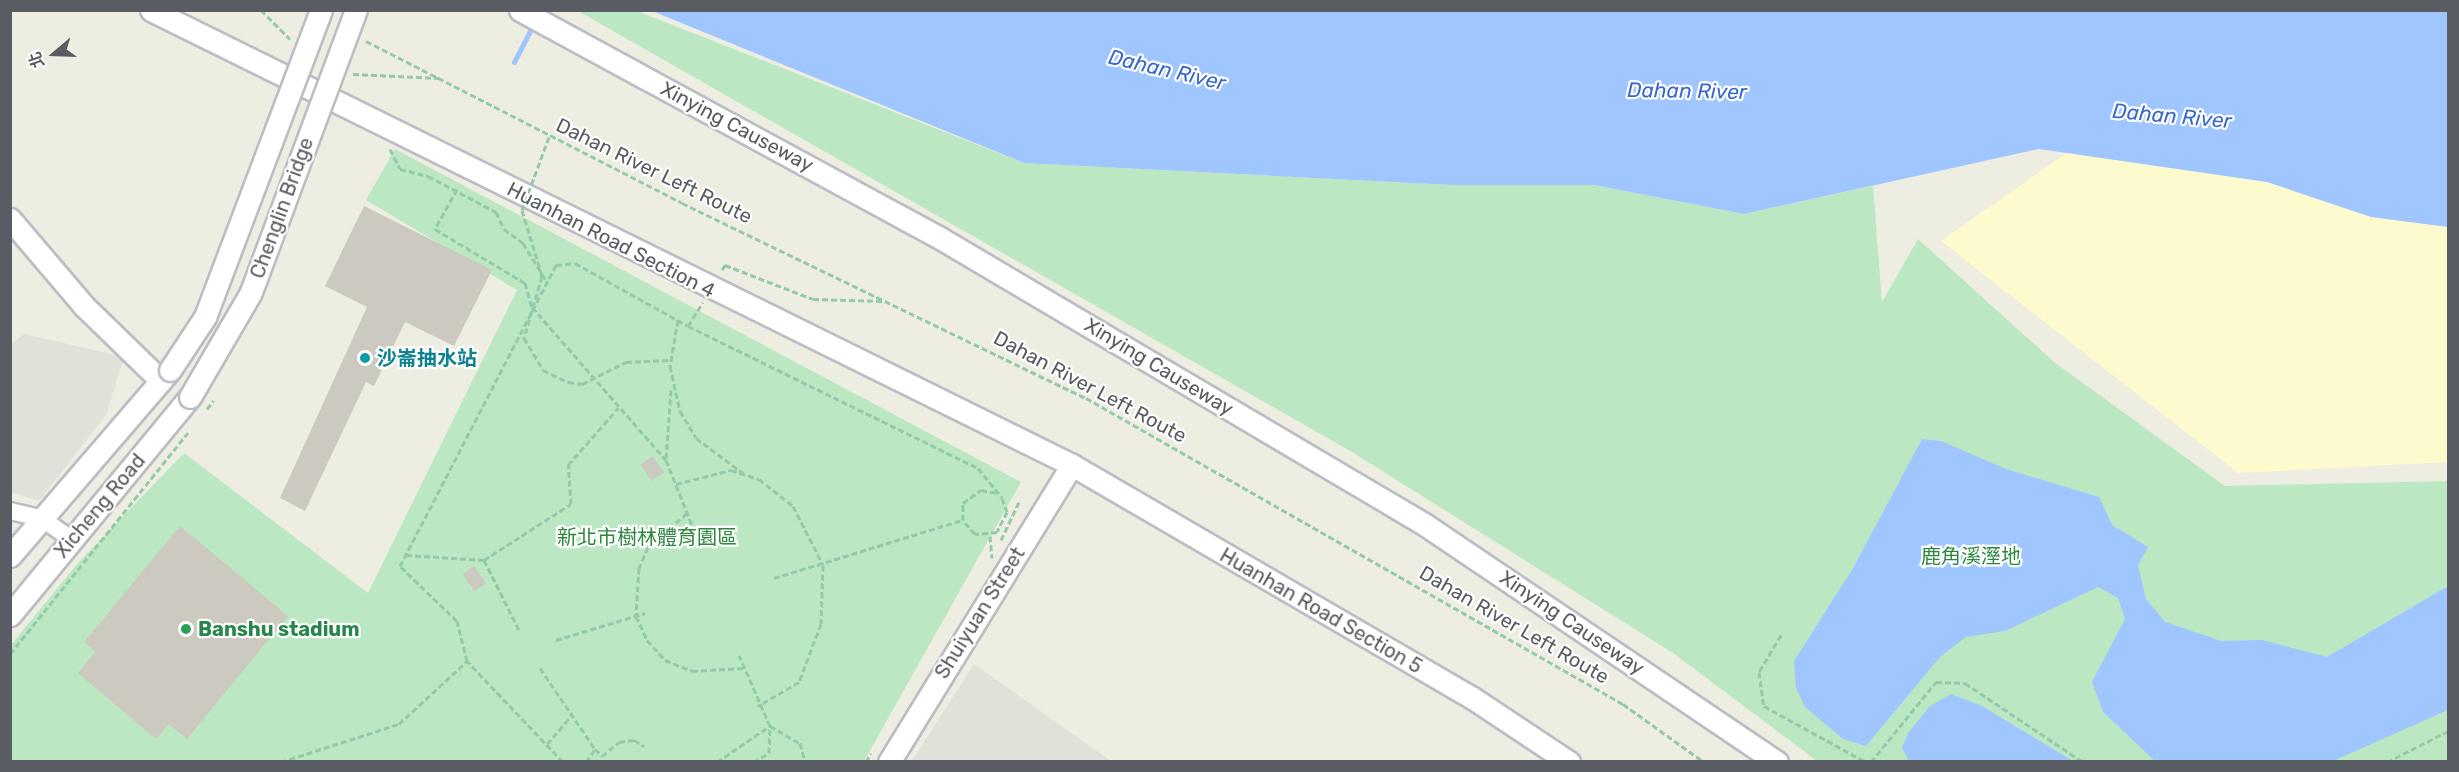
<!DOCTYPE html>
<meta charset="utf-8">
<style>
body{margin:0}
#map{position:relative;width:2459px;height:772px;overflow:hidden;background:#eeede1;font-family:Rubik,"Noto Sans TC",sans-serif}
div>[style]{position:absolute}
.industrial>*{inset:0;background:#e1e0d9}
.green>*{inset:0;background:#bbe8c2}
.sand>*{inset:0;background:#fdfacd}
.water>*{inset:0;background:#a0c6ff}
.stream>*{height:5px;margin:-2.5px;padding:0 2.5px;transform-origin:2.5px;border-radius:2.5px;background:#a0c6ff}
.building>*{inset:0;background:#cbc9c0;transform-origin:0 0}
.path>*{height:3px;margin-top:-1.5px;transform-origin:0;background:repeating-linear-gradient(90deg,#94c9ab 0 6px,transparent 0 9px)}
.roads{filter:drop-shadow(2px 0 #bcbdc4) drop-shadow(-2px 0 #bcbdc4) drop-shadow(0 2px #bcbdc4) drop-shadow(0 -2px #bcbdc4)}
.minor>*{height:16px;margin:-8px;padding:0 8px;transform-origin:8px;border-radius:8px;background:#fff}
.tertiary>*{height:21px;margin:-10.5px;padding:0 10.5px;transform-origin:10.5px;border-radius:10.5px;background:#fff}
.path-bridge>*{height:3px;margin-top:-1.5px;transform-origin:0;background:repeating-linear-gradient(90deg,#94c9ab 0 6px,transparent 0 9px)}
.bridges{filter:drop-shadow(2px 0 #bcbdc4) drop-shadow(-2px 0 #bcbdc4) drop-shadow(0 2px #bcbdc4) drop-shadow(0 -2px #bcbdc4)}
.tertiary-bridge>*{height:21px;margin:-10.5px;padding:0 10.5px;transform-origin:10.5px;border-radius:10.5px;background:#fff}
.dots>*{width:16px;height:16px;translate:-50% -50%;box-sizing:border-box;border:3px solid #fff;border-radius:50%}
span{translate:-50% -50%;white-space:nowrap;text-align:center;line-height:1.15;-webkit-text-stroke:4.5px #fff;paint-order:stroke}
.street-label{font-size:20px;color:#5a5c63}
.culture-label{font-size:20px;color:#0d838f;font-weight:700}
.left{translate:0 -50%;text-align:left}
.park-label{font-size:20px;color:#2e8740}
.leisure-label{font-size:20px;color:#27864d;font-weight:700}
.water-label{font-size:21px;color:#3969cc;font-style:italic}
.frame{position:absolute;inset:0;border:12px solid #5a5c63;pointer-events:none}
.north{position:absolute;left:24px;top:24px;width:60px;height:60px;-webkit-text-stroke:4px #fff;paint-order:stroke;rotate:251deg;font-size:16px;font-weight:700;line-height:24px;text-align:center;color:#5a5c63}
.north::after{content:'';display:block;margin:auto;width:21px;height:27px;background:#5a5c63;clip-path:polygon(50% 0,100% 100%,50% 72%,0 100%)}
</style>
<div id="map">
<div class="industrial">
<i style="clip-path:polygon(24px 334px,124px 357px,106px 415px,39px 501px,11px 492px,11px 344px)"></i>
<i style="clip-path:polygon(974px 664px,1111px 761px,912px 761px)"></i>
</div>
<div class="green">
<i style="clip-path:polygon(578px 11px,637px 11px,1024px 163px,1452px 185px,1594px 185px,1744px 214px,1873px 186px,1882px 302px,1918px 239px,2054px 362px,2225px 486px,2448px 481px,2448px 761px,1817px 761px,1673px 653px,1352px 452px)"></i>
<i style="clip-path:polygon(395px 149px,1021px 482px,864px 761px,11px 762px,11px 645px,78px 563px,184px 453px,368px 593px,517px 290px,366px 200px)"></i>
</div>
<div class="sand">
<i style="clip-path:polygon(2269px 11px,2448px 11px,2448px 462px,2238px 473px,1941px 241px)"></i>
</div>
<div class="water">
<i style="clip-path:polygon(652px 11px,2448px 11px,2448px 227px,2371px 217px,2267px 182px,2039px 149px,1744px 214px,1594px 185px,1452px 185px,1024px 163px)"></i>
<i style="clip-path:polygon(1922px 439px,1941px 441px,2006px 469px,2099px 497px,2112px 525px,2148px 547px,2138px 565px,2146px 599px,2165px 622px,2221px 641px,2262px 640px,2327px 657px,2448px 586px,2448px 710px,2333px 761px,2155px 761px,2103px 712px,2092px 682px,2125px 619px,2118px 598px,2098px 587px,2005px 631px,1966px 637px,1940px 657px,1866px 746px,1843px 739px,1805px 707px,1796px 688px,1794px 661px,1852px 570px)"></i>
<i style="clip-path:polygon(1951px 694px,1982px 706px,2073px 761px,1909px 761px,1902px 748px,1908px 733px,1929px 707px)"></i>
</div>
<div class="stream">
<i style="left:514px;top:62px;width:44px;rotate:-62.9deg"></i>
</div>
<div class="building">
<i style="clip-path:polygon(364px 206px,492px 270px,454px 346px,405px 322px,374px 386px,366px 382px,305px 511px,280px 498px,367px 307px,325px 286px)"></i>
<i style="left:653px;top:456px;width:20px;height:15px;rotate:57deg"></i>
<i style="clip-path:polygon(180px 526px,288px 616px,187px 739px,169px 724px,156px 739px,78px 673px,95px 652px,84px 642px)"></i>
<i style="left:474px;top:566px;width:21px;height:14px;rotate:55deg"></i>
</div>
<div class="path">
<i style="left:261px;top:10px;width:41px;rotate:45deg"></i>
<i style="left:366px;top:41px;width:355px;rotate:27.1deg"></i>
<i style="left:682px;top:203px;width:449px;rotate:25.8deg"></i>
<i style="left:1086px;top:398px;width:618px;rotate:29.68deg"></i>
<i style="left:1623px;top:704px;width:100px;rotate:35.6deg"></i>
<i style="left:353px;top:74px;width:86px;rotate:2.7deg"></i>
<i style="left:390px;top:149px;width:22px;rotate:63deg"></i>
<i style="left:400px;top:169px;width:29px;rotate:14deg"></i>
<i style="left:428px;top:176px;width:77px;rotate:27.9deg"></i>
<i style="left:496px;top:212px;width:19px;rotate:65deg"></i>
<i style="left:504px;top:229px;width:24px;rotate:36deg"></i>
<i style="left:523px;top:243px;width:46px;rotate:58.4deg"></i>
<i style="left:457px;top:189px;width:46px;rotate:118.8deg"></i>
<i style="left:435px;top:229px;width:105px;rotate:31deg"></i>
<i style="left:525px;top:283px;width:25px;rotate:74deg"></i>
<i style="left:532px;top:307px;width:203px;rotate:48.8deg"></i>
<i style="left:722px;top:270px;width:6px;rotate:-59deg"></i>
<i style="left:725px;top:265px;width:94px;rotate:21.1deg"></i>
<i style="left:813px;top:299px;width:70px;rotate:1.6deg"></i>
<i style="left:678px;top:320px;width:47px;rotate:99.9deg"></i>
<i style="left:670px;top:366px;width:46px;rotate:77.5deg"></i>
<i style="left:680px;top:411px;width:31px;rotate:59deg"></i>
<i style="left:696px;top:438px;width:59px;rotate:36.7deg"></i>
<i style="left:688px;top:326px;width:28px;rotate:-58deg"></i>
<i style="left:626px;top:362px;width:44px;rotate:-2.6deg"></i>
<i style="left:671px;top:390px;width:70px;rotate:94.1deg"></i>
<i style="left:666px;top:460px;width:75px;rotate:68.2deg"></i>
<i style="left:207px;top:409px;width:11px;rotate:-52deg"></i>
<i style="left:676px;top:484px;width:57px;rotate:-14.3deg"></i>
<i style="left:731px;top:470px;width:29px;rotate:18deg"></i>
<i style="left:759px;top:479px;width:43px;rotate:38.5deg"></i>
<i style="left:793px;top:506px;width:66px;rotate:63deg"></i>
<i style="left:823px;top:565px;width:59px;rotate:91.9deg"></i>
<i style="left:821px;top:624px;width:62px;rotate:110.8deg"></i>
<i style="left:799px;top:682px;width:48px;rotate:149.7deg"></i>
<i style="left:687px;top:513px;width:52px;rotate:138.9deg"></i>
<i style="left:648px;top:547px;width:23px;rotate:113deg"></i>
<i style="left:639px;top:568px;width:48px;rotate:93.6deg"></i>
<i style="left:636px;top:616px;width:26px;rotate:65deg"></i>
<i style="left:647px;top:640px;width:27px;rotate:48deg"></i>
<i style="left:665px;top:660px;width:29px;rotate:22deg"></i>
<i style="left:692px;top:671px;width:52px;rotate:-3.3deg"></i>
<i style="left:990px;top:536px;width:22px;rotate:85deg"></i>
<i style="left:1001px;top:540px;width:42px;rotate:-64.7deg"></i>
<i style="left:406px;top:555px;width:78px;rotate:3.7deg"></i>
<i style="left:484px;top:560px;width:103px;rotate:-32.8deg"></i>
<i style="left:571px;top:504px;width:39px;rotate:-94deg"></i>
<i style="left:568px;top:465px;width:76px;rotate:-48.7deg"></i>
<i style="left:484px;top:560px;width:78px;rotate:63.4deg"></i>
<i style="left:774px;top:578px;width:198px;rotate:-17.1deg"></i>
<i style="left:1781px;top:635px;width:43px;rotate:120.7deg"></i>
<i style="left:1759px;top:672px;width:34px;rotate:82deg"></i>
<i style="left:1764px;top:706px;width:116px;rotate:28.8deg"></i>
<i style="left:556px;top:640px;width:93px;rotate:-16.9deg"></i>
<i style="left:10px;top:654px;width:284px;rotate:-51.2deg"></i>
<i style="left:540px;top:668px;width:98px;rotate:55.8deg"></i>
<i style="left:547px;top:744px;width:37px;rotate:-49deg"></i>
<i style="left:281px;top:762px;width:124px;rotate:-17.9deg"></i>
<i style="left:399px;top:724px;width:93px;rotate:-42.8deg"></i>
<i style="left:563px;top:762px;width:139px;rotate:-133.5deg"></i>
<i style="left:467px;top:661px;width:41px;rotate:-104deg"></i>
<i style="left:457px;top:621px;width:79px;rotate:-136deg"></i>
<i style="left:400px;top:566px;width:339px;rotate:-62.6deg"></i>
<i style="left:556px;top:265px;width:19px;rotate:-6deg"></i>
<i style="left:575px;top:263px;width:129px;rotate:29.1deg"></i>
<i style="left:688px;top:326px;width:323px;rotate:26.1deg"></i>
<i style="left:978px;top:468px;width:38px;rotate:51deg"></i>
<i style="left:1002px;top:498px;width:15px;rotate:70deg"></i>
<i style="left:1007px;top:512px;width:22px;rotate:117deg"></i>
<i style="left:997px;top:532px;width:22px;rotate:175deg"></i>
<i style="left:975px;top:534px;width:18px;rotate:-131deg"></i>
<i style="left:963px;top:520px;width:17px;rotate:-90deg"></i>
<i style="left:963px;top:503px;width:22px;rotate:-36deg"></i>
<i style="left:981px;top:490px;width:15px;rotate:11deg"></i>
<i style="left:586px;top:762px;width:16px;rotate:-55deg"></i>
<i style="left:595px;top:749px;width:10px;rotate:45deg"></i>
<i style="left:602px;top:756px;width:22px;rotate:-39deg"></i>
<i style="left:619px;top:742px;width:15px;rotate:-8deg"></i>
<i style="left:634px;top:740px;width:12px;rotate:31deg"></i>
<i style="left:717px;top:762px;width:64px;rotate:-34.2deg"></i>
<i style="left:770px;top:726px;width:77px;rotate:-113.6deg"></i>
<i style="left:753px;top:762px;width:18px;rotate:-29deg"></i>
<i style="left:769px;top:753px;width:27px;rotate:-88deg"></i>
<i style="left:770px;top:726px;width:34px;rotate:30deg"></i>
<i style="left:800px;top:743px;width:20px;rotate:75deg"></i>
<i style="left:866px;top:762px;width:10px;rotate:-61deg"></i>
<i style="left:1871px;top:762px;width:103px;rotate:-50.9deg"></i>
<i style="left:1936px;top:682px;width:29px;rotate:2deg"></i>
<i style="left:1965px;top:683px;width:142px;rotate:33.8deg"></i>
<i style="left:2387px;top:762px;width:68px;rotate:-26.9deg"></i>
</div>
<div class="roads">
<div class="minor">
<i style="left:10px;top:511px;width:32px;rotate:13deg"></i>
<i style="left:41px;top:518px;width:38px;rotate:35deg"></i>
</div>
<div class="tertiary">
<i style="left:151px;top:10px;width:1027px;rotate:26.29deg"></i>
<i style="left:1072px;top:465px;width:462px;rotate:30.2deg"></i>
<i style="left:1471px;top:697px;width:118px;rotate:33.6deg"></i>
<i style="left:520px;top:10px;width:478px;rotate:28.5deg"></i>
<i style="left:940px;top:238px;width:562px;rotate:30.58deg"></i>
<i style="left:1424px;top:524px;width:426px;rotate:34deg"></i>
<i style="left:10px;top:219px;width:114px;rotate:49.6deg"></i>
<i style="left:84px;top:306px;width:107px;rotate:44.2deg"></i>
<i style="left:10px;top:556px;width:245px;rotate:-49.3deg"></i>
<i style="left:10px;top:615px;width:283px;rotate:-50.5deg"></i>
<i style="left:889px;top:762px;width:349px;rotate:-58.4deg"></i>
</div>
</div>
<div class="path-bridge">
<i style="left:549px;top:137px;width:78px;rotate:110.3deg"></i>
<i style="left:522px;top:210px;width:69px;rotate:73.1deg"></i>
<i style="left:542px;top:276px;width:65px;rotate:106.2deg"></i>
<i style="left:524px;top:338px;width:37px;rotate:59deg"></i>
<i style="left:543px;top:370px;width:28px;rotate:26deg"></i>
<i style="left:568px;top:382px;width:14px;rotate:8deg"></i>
<i style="left:582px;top:384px;width:49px;rotate:-26.6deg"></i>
</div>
<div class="bridges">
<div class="tertiary-bridge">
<i style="left:170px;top:370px;width:64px;rotate:-56.6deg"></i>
<i style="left:205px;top:317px;width:328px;rotate:-69.3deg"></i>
<i style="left:190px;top:397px;width:121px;rotate:-59.8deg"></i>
<i style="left:251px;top:292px;width:301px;rotate:-69.6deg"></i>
</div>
</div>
<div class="dots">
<i style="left:365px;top:358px;background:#0f9aa8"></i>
<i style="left:186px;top:629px;background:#2e9e5b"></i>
</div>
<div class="street-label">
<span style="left:737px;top:127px;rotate:28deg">Xinying Causeway</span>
<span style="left:654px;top:171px;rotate:26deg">Dahan River Left Route</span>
<span style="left:282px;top:208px;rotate:-70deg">Chenglin Bridge</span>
<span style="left:611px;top:240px;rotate:27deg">Huanhan Road Section 4</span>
<span style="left:1159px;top:367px;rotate:31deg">Xinying Causeway</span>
<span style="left:1090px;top:387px;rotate:28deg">Dahan River Left Route</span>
<span style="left:100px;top:506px;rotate:-50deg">Xicheng Road</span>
<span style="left:1321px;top:611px;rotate:30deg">Huanhan Road Section 5</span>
<span style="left:980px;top:613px;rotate:-58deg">Shuiyuan Street</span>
<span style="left:1572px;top:623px;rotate:34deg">Xinying Causeway</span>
<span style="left:1514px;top:625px;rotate:30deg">Dahan River Left Route</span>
</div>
<div class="culture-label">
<span class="left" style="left:377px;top:358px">沙崙抽水站</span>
</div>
<div class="park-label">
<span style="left:647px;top:537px">新北市樹林體育園區</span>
<span style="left:1971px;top:556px">鹿角溪溼地</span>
</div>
<div class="leisure-label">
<span class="left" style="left:198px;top:629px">Banshu stadium</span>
</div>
<div class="water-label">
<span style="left:1167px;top:70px;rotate:13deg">Dahan River</span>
<span style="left:1687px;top:91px;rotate:1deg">Dahan River</span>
<span style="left:2172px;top:116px;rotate:5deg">Dahan River</span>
</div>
<div class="frame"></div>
<div class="north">北</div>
</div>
